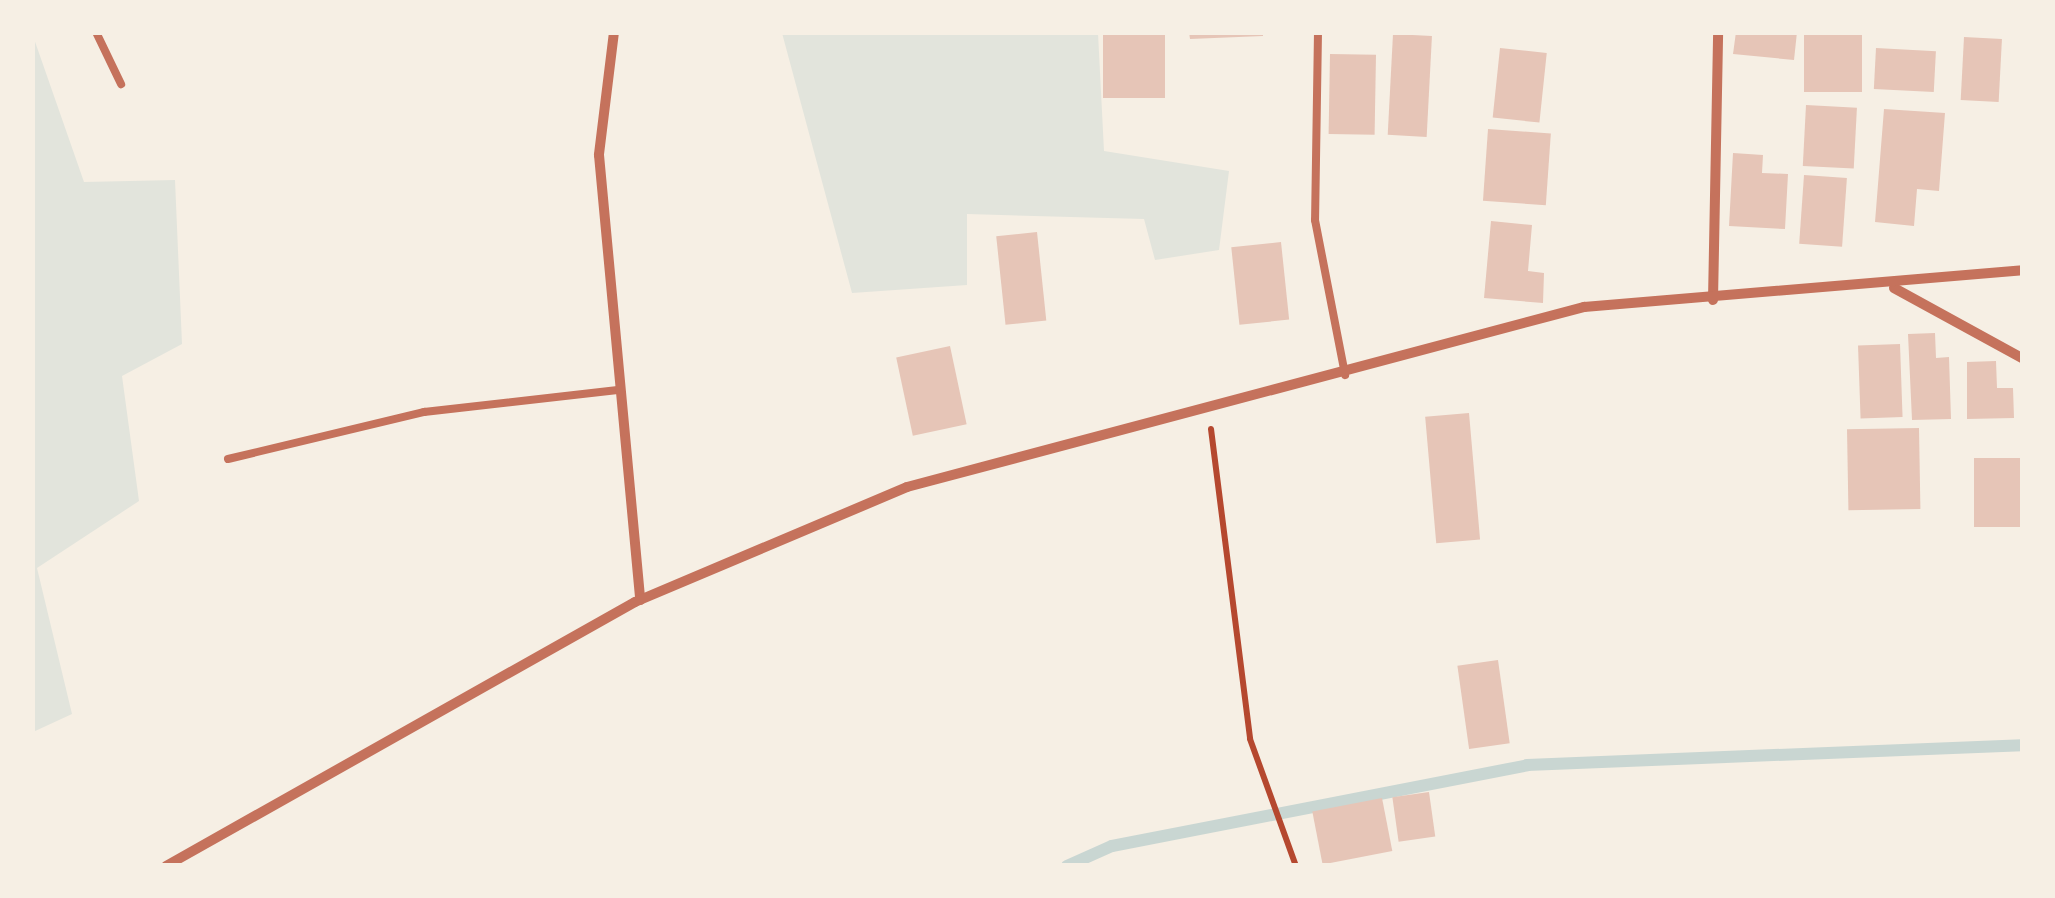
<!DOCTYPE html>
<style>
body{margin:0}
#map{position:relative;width:2055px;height:898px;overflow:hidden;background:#f6efe4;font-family:Lato,sans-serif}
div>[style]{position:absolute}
.green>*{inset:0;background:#e2e4dc}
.stream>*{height:12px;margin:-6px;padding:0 6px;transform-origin:6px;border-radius:6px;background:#c9d6d2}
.building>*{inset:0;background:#e6c5b7;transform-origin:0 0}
.path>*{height:6px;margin:-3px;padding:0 3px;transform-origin:3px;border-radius:3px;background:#b5482f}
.service>*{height:8px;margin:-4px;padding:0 4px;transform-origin:4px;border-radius:4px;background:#c5725c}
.minor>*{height:10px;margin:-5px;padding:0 5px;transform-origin:5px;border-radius:5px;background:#c5725c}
span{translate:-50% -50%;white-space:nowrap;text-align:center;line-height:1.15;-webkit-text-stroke:10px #f6efe4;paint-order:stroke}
.frame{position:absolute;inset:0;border:35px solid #f6efe4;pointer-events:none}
</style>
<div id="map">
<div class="green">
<i style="clip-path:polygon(32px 33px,84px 182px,175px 180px,182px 344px,122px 376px,139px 501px,37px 568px,72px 714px,33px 732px)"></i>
<i style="clip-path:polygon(782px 33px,1098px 33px,1104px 151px,1229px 171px,1219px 250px,1155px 260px,1144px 219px,967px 214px,967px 285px,852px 293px)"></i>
</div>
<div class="stream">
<i style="left:1067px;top:866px;width:49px;rotate:-24deg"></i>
<i style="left:1112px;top:846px;width:423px;rotate:-11deg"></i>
<i style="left:1527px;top:765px;width:495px;rotate:-2.3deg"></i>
</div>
<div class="building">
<i style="left:1103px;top:32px;width:62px;height:66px"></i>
<i style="clip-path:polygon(1189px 32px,1263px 32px,1263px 36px,1190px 39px)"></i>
<i style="clip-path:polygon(1736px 32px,1797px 32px,1794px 60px,1733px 54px)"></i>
<i style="left:1804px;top:32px;width:58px;height:60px"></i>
<i style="left:1393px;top:34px;width:39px;height:101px;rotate:3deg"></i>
<i style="left:1964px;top:37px;width:38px;height:63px;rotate:3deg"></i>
<i style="left:1500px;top:48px;width:47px;height:70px;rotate:6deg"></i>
<i style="left:1876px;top:48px;width:60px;height:41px;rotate:3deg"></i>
<i style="left:1330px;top:54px;width:46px;height:80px;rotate:1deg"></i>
<i style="left:1806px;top:105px;width:51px;height:61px;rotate:3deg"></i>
<i style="clip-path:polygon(1884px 109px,1945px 113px,1939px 191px,1917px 189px,1914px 226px,1875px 222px)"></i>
<i style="left:1488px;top:129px;width:63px;height:72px;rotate:4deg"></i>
<i style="clip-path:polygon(1733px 153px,1763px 155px,1762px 173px,1788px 174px,1785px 229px,1729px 226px)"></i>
<i style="left:1804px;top:175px;width:43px;height:69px;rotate:4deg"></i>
<i style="clip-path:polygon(1491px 221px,1532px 225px,1528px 271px,1544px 273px,1543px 303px,1484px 298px)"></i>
<i style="left:1037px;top:232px;width:89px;height:41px;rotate:84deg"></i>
<i style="left:1281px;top:242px;width:78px;height:50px;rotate:84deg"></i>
<i style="clip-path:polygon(1935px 333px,1936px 358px,1949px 357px,1951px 419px,1912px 420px,1908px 334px)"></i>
<i style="left:1900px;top:344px;width:73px;height:42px;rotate:88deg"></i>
<i style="left:950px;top:346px;width:80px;height:55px;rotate:78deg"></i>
<i style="clip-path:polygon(1996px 361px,1997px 388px,2013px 388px,2014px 418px,1967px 419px,1967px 362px)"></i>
<i style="left:1469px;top:413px;width:127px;height:44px;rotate:85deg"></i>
<i style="left:1919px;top:428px;width:81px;height:72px;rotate:89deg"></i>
<i style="left:2022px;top:458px;width:69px;height:48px;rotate:90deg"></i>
<i style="left:1498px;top:660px;width:84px;height:41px;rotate:82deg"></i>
<i style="left:1429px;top:792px;width:45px;height:37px;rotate:82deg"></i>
<i style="left:1382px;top:798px;width:54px;height:71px;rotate:79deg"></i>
</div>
<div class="path">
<i style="left:1211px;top:429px;width:312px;rotate:82.8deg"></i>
<i style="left:1250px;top:739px;width:135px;rotate:70.1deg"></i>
</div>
<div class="service">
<i style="left:96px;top:32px;width:58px;rotate:64.3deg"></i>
<i style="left:1318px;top:32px;width:188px;rotate:90.9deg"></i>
<i style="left:1315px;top:220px;width:158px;rotate:79deg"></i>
<i style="left:228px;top:459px;width:202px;rotate:-13.5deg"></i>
<i style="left:424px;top:412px;width:195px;rotate:-6.5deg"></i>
</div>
<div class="minor">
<i style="left:614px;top:32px;width:124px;rotate:97deg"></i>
<i style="left:599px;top:155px;width:447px;rotate:84.7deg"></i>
<i style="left:1894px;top:288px;width:146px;rotate:28.7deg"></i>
<i style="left:1713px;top:300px;width:268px;rotate:-88.9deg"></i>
<i style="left:166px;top:866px;width:538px;rotate:-29.38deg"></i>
<i style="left:635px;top:602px;width:295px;rotate:-22.9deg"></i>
<i style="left:907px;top:487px;width:701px;rotate:-14.89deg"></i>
<i style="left:1584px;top:307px;width:440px;rotate:-4.8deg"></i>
</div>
<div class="frame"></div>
</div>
